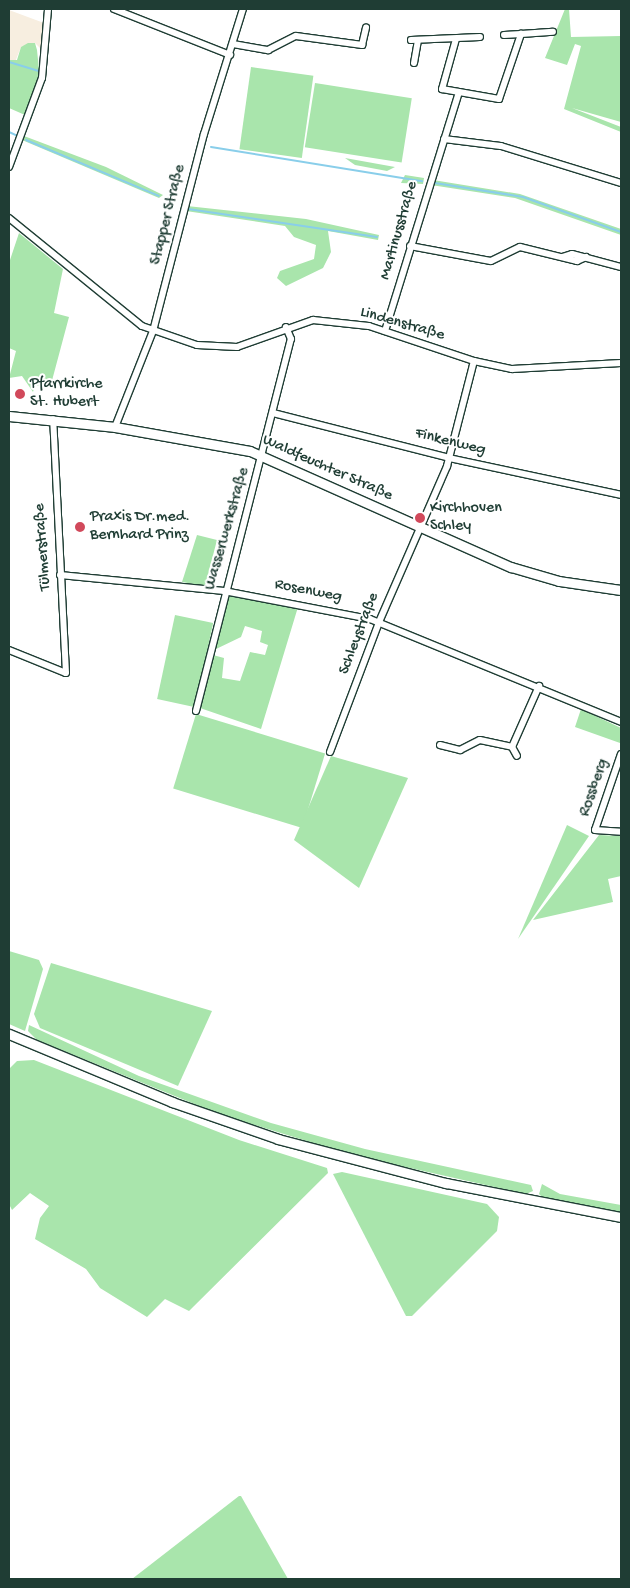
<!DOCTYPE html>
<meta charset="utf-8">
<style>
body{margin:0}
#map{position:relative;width:630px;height:1588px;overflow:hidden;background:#fff;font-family:"Gochi Hand",sans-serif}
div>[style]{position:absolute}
.built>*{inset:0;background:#f7eee0}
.green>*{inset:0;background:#a9e5ac;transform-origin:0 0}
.stream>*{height:2px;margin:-1px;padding:0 1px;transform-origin:1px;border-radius:1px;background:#89ceea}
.roads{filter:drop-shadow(1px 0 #1f3d34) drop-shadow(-1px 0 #1f3d34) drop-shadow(0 1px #1f3d34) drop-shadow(0 -1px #1f3d34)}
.street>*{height:6px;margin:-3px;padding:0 3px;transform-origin:3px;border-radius:3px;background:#fff}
.secondary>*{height:9px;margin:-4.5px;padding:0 4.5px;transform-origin:4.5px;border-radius:4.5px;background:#fff}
.dots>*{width:14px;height:14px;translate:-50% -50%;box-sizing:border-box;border:2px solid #fff;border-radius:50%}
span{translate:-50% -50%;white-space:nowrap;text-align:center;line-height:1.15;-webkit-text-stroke:4px #fff;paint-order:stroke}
.street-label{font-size:16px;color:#1f3d34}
.poi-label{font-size:16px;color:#1f3d34}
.left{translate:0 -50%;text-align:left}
.frame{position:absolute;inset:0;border:10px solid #1f3d34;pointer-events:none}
</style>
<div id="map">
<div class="built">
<i style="clip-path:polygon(9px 10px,44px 23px,42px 50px,35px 43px,21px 47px,15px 62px,9px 60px)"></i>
</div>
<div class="green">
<i style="clip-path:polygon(565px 9px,569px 9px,571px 37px,621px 36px,621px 122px,572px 108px,621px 127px,621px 132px,564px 109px,581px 46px,575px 44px,567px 65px,545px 58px)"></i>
<i style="clip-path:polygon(28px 43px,35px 43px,37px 50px,40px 79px,25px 115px,9px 108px,9px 60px,17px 60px,21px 47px)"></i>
<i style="left:251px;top:67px;width:63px;height:83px;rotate:8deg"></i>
<i style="left:315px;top:83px;width:98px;height:65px;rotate:9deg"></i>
<i style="clip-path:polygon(24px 136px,106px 167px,163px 195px,159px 198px,22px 140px)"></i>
<i style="clip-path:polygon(345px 158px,395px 167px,387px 171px,355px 165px)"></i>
<i style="clip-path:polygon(405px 175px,424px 178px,423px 184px,401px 183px)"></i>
<i style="clip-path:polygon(433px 180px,520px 194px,621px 229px,621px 235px,515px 198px,431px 185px)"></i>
<i style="clip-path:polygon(187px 206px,306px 219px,379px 235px,378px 240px,328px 231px,331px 252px,323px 268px,286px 286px,277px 278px,280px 271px,314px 259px,316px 245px,294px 237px,285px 226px,186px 211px)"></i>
<i style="clip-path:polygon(19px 233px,63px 269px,54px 313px,69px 317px,50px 388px,35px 385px,33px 392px,22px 376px,9px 378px,16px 351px,9px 348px,9px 263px)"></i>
<i style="clip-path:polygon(197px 535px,217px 540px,205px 586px,182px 582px)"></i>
<i style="clip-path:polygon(227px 596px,298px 607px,261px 729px,200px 708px,213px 655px,224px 658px,222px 678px,240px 681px,250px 652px,265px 655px,268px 645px,260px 642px,262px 631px,245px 626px,241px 637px,214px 650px)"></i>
<i style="left:175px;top:615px;width:39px;height:86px;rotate:12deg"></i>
<i style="clip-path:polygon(581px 709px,621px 728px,620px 743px,575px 727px)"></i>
<i style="left:196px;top:714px;width:135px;height:78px;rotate:17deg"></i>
<i style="clip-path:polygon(331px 756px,408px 778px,359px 888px,294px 840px)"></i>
<i style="clip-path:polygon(567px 825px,589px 836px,518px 939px)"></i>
<i style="clip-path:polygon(599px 835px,621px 836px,621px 876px,608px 879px,613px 902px,533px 920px)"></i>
<i style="clip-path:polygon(9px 951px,39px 960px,43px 969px,25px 1031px,9px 1024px)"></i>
<i style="clip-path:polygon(51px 963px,212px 1011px,178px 1086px,40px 1028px,34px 1014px)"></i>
<i style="clip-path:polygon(29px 1025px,139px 1076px,271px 1123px,365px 1149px,531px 1185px,533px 1191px,526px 1194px,352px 1155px,219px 1114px,37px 1040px,28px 1031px)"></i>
<i style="clip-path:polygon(34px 1060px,239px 1140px,327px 1168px,328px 1173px,189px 1311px,165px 1299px,147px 1317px,100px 1288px,86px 1269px,35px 1239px,40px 1218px,49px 1206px,30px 1193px,12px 1210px,9px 1204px,9px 1069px,17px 1061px)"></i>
<i style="clip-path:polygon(342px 1172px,487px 1204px,499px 1217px,497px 1231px,412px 1316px,406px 1316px,333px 1174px)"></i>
<i style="clip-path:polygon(542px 1184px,560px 1194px,621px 1205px,621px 1213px,543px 1198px,539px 1194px)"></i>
<i style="clip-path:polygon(241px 1496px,288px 1579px,132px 1579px,239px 1496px)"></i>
</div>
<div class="stream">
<i style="left:9px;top:62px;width:31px;rotate:17deg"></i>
<i style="left:9px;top:132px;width:10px;rotate:24deg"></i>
<i style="left:26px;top:140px;width:144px;rotate:22.8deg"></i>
<i style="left:211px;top:147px;width:214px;rotate:9.2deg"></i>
<i style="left:435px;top:183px;width:89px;rotate:9deg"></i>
<i style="left:523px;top:197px;width:104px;rotate:19.7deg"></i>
<i style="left:188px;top:209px;width:191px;rotate:8.4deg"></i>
</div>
<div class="roads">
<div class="street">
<i style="left:114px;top:9px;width:125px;rotate:21.6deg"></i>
<i style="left:521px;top:34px;width:32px;rotate:-4deg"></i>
<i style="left:456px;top:39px;width:52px;rotate:105.6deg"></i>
<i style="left:442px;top:89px;width:58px;rotate:10deg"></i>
<i style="left:499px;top:99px;width:69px;rotate:-71.3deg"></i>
<i style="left:521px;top:34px;width:17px;rotate:177deg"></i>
<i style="left:411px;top:40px;width:69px;rotate:-2.5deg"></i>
<i style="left:233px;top:44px;width:36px;rotate:10deg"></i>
<i style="left:268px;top:50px;width:31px;rotate:-27deg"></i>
<i style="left:296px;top:36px;width:67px;rotate:7.8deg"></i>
<i style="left:362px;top:45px;width:18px;rotate:-77deg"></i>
<i style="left:414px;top:63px;width:23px;rotate:-80deg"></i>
<i style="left:444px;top:139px;width:57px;rotate:7deg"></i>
<i style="left:501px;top:146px;width:126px;rotate:17.1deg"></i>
<i style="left:9px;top:167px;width:95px;rotate:-69.7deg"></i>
<i style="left:42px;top:78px;width:69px;rotate:-85deg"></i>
<i style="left:9px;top:218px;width:171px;rotate:39.1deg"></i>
<i style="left:142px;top:326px;width:58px;rotate:19.1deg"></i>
<i style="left:197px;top:345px;width:40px;rotate:2.9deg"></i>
<i style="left:237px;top:347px;width:81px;rotate:-19.6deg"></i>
<i style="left:313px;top:320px;width:56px;rotate:6.1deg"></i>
<i style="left:369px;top:326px;width:111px;rotate:18.4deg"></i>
<i style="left:474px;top:361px;width:39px;rotate:12deg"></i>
<i style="left:512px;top:369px;width:109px;rotate:-3.2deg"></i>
<i style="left:410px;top:246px;width:82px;rotate:10.5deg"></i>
<i style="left:491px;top:261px;width:32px;rotate:-26deg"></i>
<i style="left:520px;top:247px;width:59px;rotate:13.8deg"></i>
<i style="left:577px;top:261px;width:10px;rotate:-24deg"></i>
<i style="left:562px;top:257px;width:10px;rotate:-17deg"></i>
<i style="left:572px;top:254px;width:51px;rotate:14.9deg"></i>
<i style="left:385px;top:331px;width:250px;rotate:-72.8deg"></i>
<i style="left:273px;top:413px;width:182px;rotate:14.3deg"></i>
<i style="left:449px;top:458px;width:176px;rotate:12.1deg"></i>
<i style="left:115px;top:427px;width:103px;rotate:-68.4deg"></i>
<i style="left:153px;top:331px;width:203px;rotate:-75.5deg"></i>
<i style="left:204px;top:134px;width:131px;rotate:-72.7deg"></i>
<i style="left:60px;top:575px;width:165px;rotate:5.6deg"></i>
<i style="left:224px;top:591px;width:149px;rotate:10.9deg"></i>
<i style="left:370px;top:619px;width:271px;rotate:22.3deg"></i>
<i style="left:9px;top:650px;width:61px;rotate:22deg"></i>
<i style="left:66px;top:673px;width:254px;rotate:-92.9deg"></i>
<i style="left:196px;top:711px;width:384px;rotate:-75.7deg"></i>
<i style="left:291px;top:339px;width:13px;rotate:-113deg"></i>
<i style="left:440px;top:745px;width:21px;rotate:14deg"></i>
<i style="left:460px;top:750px;width:22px;rotate:-27deg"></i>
<i style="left:480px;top:740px;width:33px;rotate:12deg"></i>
<i style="left:512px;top:747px;width:67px;rotate:-66.1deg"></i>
<i style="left:512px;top:747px;width:10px;rotate:61deg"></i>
<i style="left:330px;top:752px;width:139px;rotate:-69.3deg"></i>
<i style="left:379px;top:622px;width:170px;rotate:-66.4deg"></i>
<i style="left:447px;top:466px;width:108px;rotate:-75.6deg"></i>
<i style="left:621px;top:754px;width:80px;rotate:108.9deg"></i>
<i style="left:595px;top:830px;width:26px;rotate:4deg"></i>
</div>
<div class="secondary">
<i style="left:9px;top:416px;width:107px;rotate:5.9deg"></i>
<i style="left:115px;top:427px;width:137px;rotate:10.1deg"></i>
<i style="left:250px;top:451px;width:286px;rotate:24deg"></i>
<i style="left:511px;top:567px;width:50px;rotate:16.3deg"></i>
<i style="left:559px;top:581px;width:63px;rotate:8.3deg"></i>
<i style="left:9px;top:1034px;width:177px;rotate:22.6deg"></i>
<i style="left:172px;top:1102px;width:112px;rotate:19.2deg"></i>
<i style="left:278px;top:1139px;width:174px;rotate:14.7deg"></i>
<i style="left:446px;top:1183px;width:178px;rotate:11deg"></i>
</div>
</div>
<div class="dots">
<i style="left:20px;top:394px;background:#d1495b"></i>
<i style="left:420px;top:518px;background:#d1495b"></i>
<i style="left:80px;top:527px;background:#d1495b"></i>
</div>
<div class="street-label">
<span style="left:169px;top:215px;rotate:-76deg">Stapper Straße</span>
<span style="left:400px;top:231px;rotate:-74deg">Martinusstraße</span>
<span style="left:402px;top:325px;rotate:16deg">Lindenstraße</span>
<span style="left:450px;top:443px;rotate:14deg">Finkenweg</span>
<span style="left:327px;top:469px;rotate:24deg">Waldfeuchter Straße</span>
<span style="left:228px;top:529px;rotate:-74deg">Wasserwerkstraße</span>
<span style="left:44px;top:547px;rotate:-94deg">Tülmerstraße</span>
<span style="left:308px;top:592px;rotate:11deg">Rosenweg</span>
<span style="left:360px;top:634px;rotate:-69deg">Schleystraße</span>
<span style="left:595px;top:788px;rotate:-71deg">Rossberg</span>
</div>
<div class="poi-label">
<span class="left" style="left:30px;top:394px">Pfarrkirche<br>St. Hubert</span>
<span class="left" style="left:430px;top:518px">Kirchhoven<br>Schley</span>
<span class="left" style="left:90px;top:527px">Praxis Dr.med.<br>Bernhard Prinz</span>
</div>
<div class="frame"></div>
</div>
